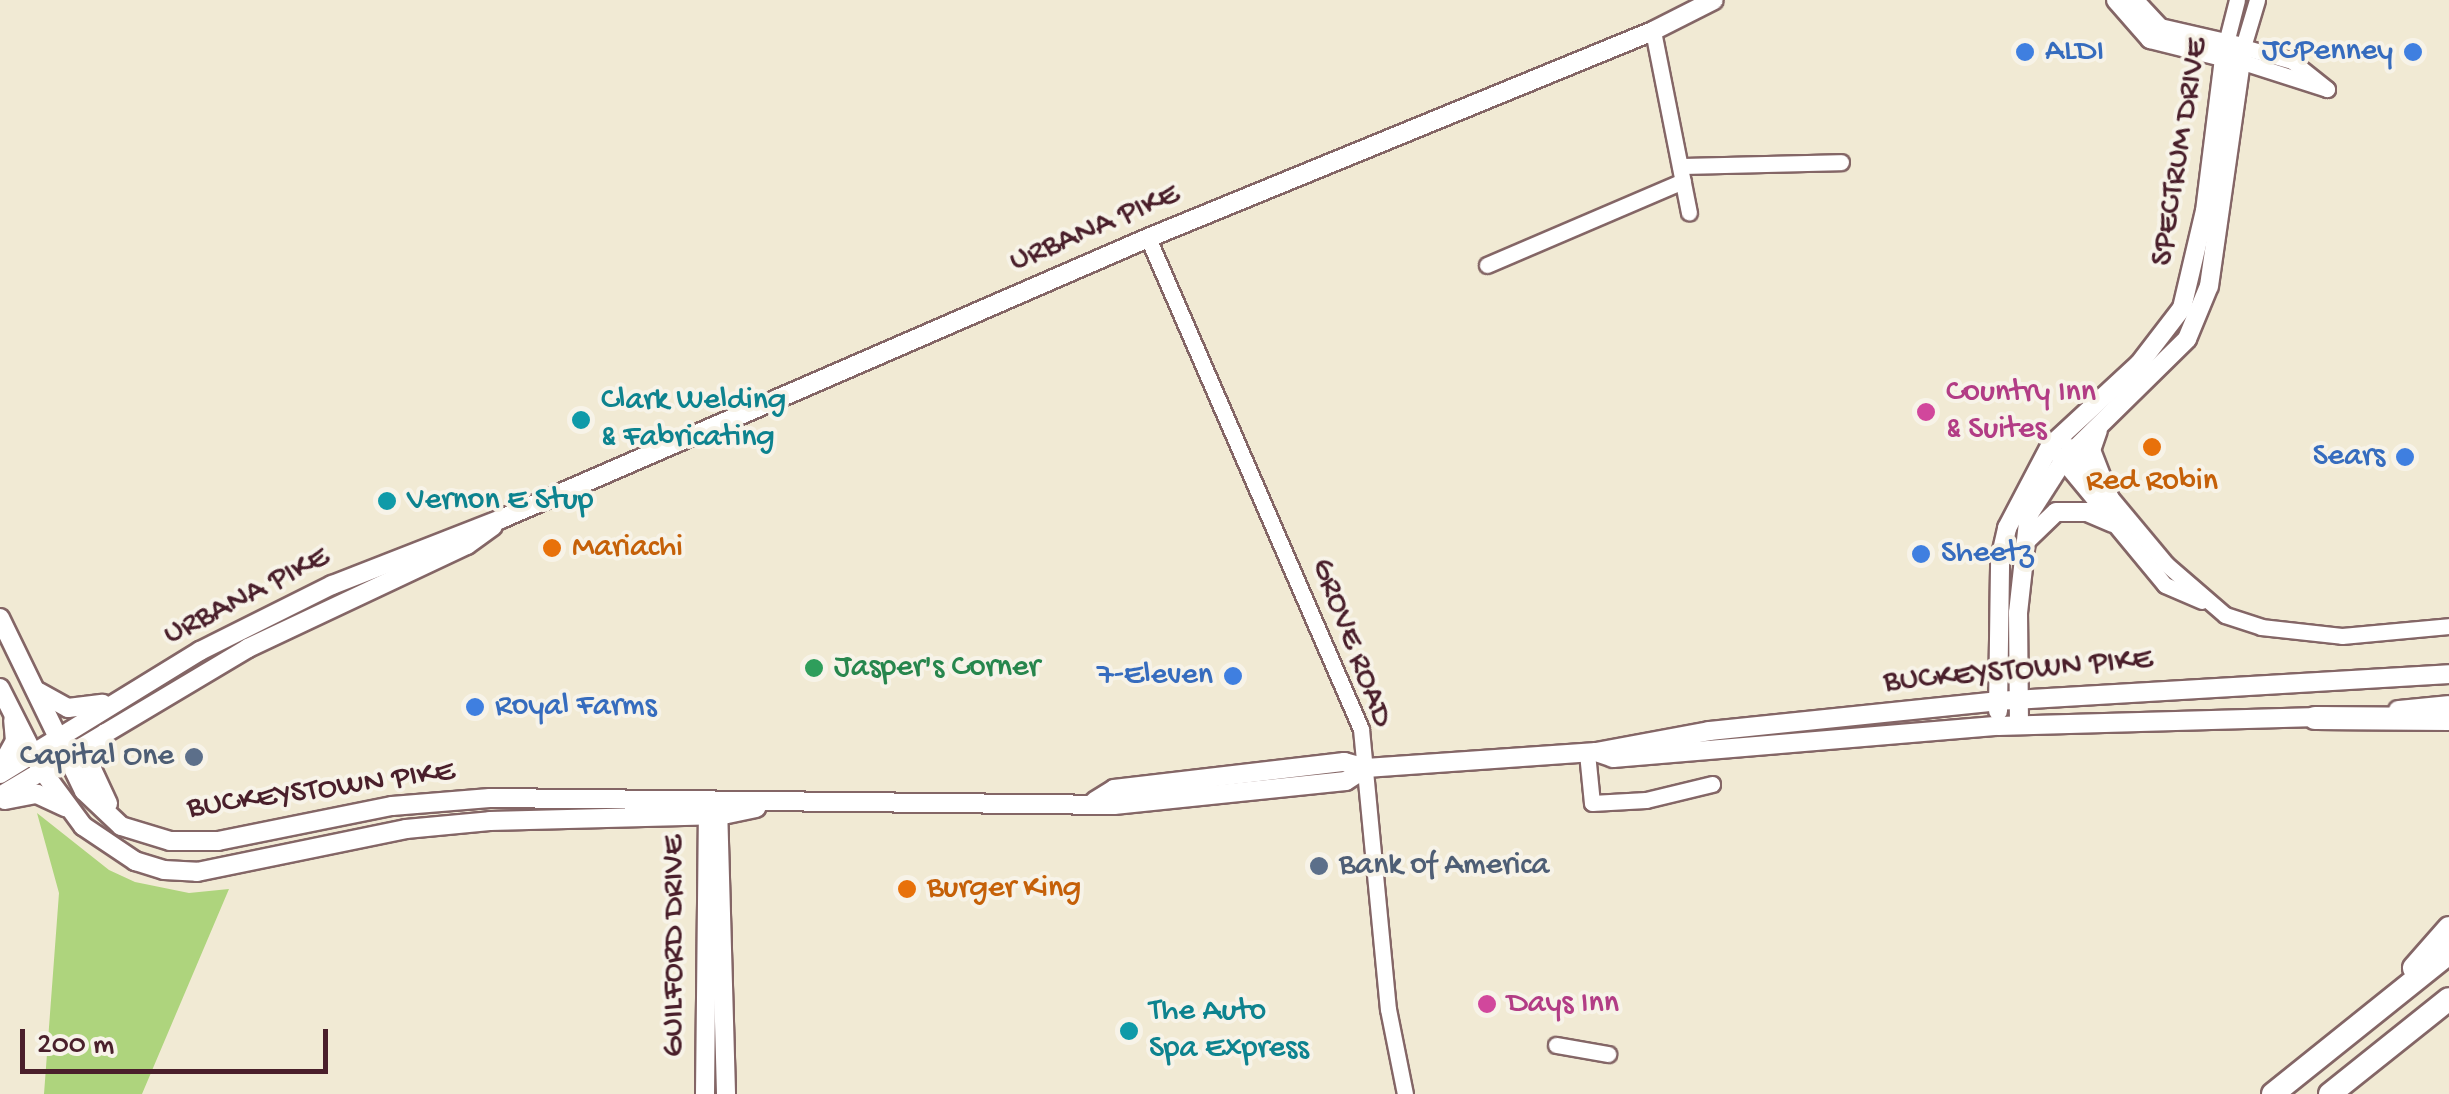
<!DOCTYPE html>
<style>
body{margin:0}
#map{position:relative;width:2449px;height:1094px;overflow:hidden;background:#f1ead4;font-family:"Gochi Hand",sans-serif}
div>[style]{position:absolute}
.green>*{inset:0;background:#aed47d}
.roads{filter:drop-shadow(2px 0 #846666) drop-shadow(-2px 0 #846666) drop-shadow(0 2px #846666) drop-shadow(0 -2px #846666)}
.minor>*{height:15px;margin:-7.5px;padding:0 7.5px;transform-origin:7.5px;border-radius:7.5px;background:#fff}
.major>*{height:18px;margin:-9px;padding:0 9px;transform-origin:9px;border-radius:9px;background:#fff}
.highway>*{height:22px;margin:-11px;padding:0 11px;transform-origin:11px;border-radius:11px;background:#fff}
.dots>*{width:28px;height:28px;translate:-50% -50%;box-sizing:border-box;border:5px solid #f7f3e8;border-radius:50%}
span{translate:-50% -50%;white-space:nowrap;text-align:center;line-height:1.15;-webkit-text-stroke:8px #f7f3e8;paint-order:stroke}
.shop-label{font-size:32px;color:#366cbe}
.left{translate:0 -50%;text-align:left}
.right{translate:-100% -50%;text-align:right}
.street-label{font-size:32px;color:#4a1f2b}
.hotel-label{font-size:32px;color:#b23c85}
.culture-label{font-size:32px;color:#0d838f}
.food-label{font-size:32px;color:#c56008}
.leisure-label{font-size:32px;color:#27864d}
.service-label{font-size:32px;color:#4e5e75}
.scale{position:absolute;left:20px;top:1029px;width:308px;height:45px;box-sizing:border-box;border:5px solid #4a1f2b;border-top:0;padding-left:12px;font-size:30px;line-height:35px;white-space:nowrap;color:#4a1f2b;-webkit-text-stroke:8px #f7f3e8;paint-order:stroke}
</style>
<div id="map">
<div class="green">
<i style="clip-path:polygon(37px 813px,109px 870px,135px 882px,189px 893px,229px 889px,142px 1094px,44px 1094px,59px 893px)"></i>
</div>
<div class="roads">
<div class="minor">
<i style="left:2257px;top:0;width:49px;rotate:106.6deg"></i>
<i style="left:2243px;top:47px;width:51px;rotate:15.9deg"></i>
<i style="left:2292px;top:61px;width:45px;rotate:38.7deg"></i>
<i style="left:1653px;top:31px;width:185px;rotate:78.8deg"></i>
<i style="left:2226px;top:43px;width:44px;rotate:-75.7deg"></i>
<i style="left:2240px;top:61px;width:91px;rotate:17.8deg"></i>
<i style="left:1680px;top:166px;width:161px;rotate:-1.4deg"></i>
<i style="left:1148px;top:238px;width:535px;rotate:66.55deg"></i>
<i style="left:1361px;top:729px;width:281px;rotate:84.5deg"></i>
<i style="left:1388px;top:1009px;width:87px;rotate:78.7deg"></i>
<i style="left:1487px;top:265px;width:213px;rotate:-23.2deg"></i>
<i style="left:2067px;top:445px;width:155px;rotate:50.2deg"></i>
<i style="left:2166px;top:564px;width:78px;rotate:40.8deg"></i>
<i style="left:2225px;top:615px;width:38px;rotate:18deg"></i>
<i style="left:2261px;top:627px;width:81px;rotate:6.3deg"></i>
<i style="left:2342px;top:636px;width:107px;rotate:-5.3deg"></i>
<i style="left:2050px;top:446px;width:180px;rotate:50.4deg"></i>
<i style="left:2165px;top:585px;width:40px;rotate:23.4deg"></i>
<i style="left:1587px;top:753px;width:50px;rotate:84.3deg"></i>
<i style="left:1592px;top:803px;width:54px;rotate:-3.2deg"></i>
<i style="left:1646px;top:800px;width:68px;rotate:-13.6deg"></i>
<i style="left:1556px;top:1045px;width:53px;rotate:9.8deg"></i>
</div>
<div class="major">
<i style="left:2116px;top:0;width:52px;rotate:48.9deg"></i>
<i style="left:2150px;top:39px;width:88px;rotate:13.9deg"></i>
<i style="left:2098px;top:430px;width:21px;rotate:109deg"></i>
<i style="left:2091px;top:450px;width:53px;rotate:68.8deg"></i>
<i style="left:2027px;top:540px;width:40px;rotate:-44deg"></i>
<i style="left:2056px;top:512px;width:31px"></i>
<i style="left:2087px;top:512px;width:28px;rotate:23deg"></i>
<i style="left:0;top:618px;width:192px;rotate:64.1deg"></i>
<i style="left:84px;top:791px;width:51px;rotate:43.4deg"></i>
<i style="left:121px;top:826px;width:51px;rotate:17deg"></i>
<i style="left:170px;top:841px;width:48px"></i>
<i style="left:218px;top:841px;width:177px;rotate:-11.4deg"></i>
<i style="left:392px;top:806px;width:98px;rotate:-4.7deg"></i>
<i style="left:490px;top:798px;width:624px;rotate:0.64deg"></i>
<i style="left:1114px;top:805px;width:233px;rotate:-5.9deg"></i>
<i style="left:1346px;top:781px;width:24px;rotate:-33deg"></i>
<i style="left:0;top:688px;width:91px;rotate:63.2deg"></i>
<i style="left:41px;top:769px;width:71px;rotate:53.6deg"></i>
<i style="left:83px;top:826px;width:63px;rotate:33.9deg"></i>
<i style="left:135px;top:861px;width:30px;rotate:17deg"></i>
<i style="left:164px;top:870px;width:33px;rotate:3deg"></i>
<i style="left:197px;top:872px;width:213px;rotate:-11.6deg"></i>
<i style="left:406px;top:829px;width:84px;rotate:-5.4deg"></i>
<i style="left:490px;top:821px;width:233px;rotate:-1.5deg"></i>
<i style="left:723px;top:815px;width:34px;rotate:-12deg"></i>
<i style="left:39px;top:692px;width:33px;rotate:29deg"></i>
<i style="left:68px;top:708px;width:35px;rotate:-7deg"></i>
<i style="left:2398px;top:710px;width:51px;rotate:-5.6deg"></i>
<i style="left:1998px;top:711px;width:152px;rotate:-89.2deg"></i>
<i style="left:2000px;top:559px;width:32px;rotate:-77deg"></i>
<i style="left:2007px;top:528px;width:93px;rotate:-62.3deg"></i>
<i style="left:2050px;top:446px;width:121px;rotate:-42.7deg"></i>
<i style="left:2139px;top:364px;width:71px;rotate:-52.5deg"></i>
<i style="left:2182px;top:308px;width:100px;rotate:-76.7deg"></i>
<i style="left:2205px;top:211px;width:169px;rotate:-82.9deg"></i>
<i style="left:2019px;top:725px;width:112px;rotate:-90.5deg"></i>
<i style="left:2018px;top:613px;width:100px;rotate:-83.7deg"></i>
<i style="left:2029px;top:514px;width:63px;rotate:-57.3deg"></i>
<i style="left:2063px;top:461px;width:174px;rotate:-44.5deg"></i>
<i style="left:2187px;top:339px;width:57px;rotate:-67.5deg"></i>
<i style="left:2209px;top:286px;width:241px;rotate:-81.9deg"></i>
<i style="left:2243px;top:47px;width:85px;rotate:-167.1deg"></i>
<i style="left:2160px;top:28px;width:38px;rotate:-133deg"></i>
<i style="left:105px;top:733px;width:22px;rotate:124deg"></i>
<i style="left:93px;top:751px;width:18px;rotate:93deg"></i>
<i style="left:92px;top:769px;width:38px;rotate:65deg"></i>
<i style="left:1596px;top:752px;width:18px;rotate:19deg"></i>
<i style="left:1613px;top:758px;width:386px;rotate:-4.8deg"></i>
<i style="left:1998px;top:726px;width:329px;rotate:-1.6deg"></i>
<i style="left:0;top:768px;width:31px;rotate:-61deg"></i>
<i style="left:15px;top:741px;width:21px;rotate:-95deg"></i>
<i style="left:0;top:774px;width:235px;rotate:-31.6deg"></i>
<i style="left:200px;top:651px;width:148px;rotate:-26.6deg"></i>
<i style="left:332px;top:585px;width:181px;rotate:-21.3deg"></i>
<i style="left:501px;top:519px;width:705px;rotate:-23.48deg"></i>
<i style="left:1148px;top:238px;width:546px;rotate:-22.29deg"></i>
<i style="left:1653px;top:31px;width:68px;rotate:-26.9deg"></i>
<i style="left:0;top:796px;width:289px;rotate:-30.8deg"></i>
<i style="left:248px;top:648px;width:242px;rotate:-25.2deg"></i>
<i style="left:467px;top:545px;width:32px;rotate:-36deg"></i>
<i style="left:5px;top:800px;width:33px;rotate:-11deg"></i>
<i style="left:37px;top:794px;width:31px;rotate:25deg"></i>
<i style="left:1095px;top:801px;width:22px;rotate:-32deg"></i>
<i style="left:1114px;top:789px;width:232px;rotate:-6.7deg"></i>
<i style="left:1344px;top:762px;width:23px;rotate:15deg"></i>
<i style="left:1366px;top:768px;width:231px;rotate:-4deg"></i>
<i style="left:1596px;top:752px;width:115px;rotate:-10.5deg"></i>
<i style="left:1709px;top:731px;width:290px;rotate:-5.9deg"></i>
<i style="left:1997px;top:701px;width:453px;rotate:-3.4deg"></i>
<i style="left:718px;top:806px;width:288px;rotate:88.4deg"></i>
<i style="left:705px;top:1094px;width:287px;rotate:-89.4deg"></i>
</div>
<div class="highway">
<i style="left:2315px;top:718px;width:134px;rotate:0.4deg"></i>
<i style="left:2414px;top:968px;width:53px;rotate:-48.8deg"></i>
<i style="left:2273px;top:1094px;width:226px;rotate:-38.7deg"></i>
<i style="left:2330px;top:1094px;width:152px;rotate:-38.6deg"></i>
</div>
</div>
<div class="dots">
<i style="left:2025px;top:52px;background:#3f7fe0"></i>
<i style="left:2413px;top:52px;background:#3f7fe0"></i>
<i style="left:1926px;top:412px;background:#d1479c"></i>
<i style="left:581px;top:420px;background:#0f9aa8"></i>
<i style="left:2152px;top:447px;background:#e8710a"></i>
<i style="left:2405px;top:457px;background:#3f7fe0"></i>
<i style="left:387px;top:501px;background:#0f9aa8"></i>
<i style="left:552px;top:548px;background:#e8710a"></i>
<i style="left:1921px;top:554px;background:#3f7fe0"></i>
<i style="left:814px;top:668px;background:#2e9e5b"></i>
<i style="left:1233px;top:676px;background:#3f7fe0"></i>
<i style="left:475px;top:707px;background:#3f7fe0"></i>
<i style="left:194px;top:757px;background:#5c6f8a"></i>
<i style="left:1319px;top:866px;background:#5c6f8a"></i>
<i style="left:907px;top:889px;background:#e8710a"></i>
<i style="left:1487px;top:1004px;background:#d1479c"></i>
<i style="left:1129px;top:1031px;background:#0f9aa8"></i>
</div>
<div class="shop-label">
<span class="left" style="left:2045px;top:52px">ALDI</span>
<span class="right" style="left:2393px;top:52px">JCPenney</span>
<span class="right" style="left:2385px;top:457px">Sears</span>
<span class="left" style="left:1941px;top:554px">Sheetz</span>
<span class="right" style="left:1213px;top:676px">7-Eleven</span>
<span class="left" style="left:495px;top:707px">Royal Farms</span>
</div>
<div class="street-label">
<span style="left:2181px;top:152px;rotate:-81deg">SPECTRUM DRIVE</span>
<span style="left:1095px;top:229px;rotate:-23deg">URBANA PIKE</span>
<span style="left:247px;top:597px;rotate:-27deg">URBANA PIKE</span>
<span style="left:1351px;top:643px;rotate:69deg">GROVE ROAD</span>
<span style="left:2018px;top:672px;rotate:-5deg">BUCKEYSTOWN PIKE</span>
<span style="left:321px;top:791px;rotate:-8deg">BUCKEYSTOWN PIKE</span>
<span style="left:675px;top:946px;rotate:-90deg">GUILFORD DRIVE</span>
</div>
<div class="hotel-label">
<span class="left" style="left:1946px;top:412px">Country Inn<br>&amp; Suites</span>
<span class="left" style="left:1507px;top:1004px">Days Inn</span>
</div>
<div class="culture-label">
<span class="left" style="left:601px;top:420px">Clark Welding<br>&amp; Fabricating</span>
<span class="left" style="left:407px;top:501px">Vernon E Stup</span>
<span class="left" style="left:1149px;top:1031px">The Auto<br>Spa Express</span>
</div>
<div class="food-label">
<span style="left:2152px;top:482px">Red Robin</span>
<span class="left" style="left:572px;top:548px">Mariachi</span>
<span class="left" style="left:927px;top:889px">Burger King</span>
</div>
<div class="leisure-label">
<span class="left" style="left:834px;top:668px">Jasper's Corner</span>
</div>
<div class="service-label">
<span class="right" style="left:174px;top:757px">Capital One</span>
<span class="left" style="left:1339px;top:866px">Bank of America</span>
</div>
<div class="scale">200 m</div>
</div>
